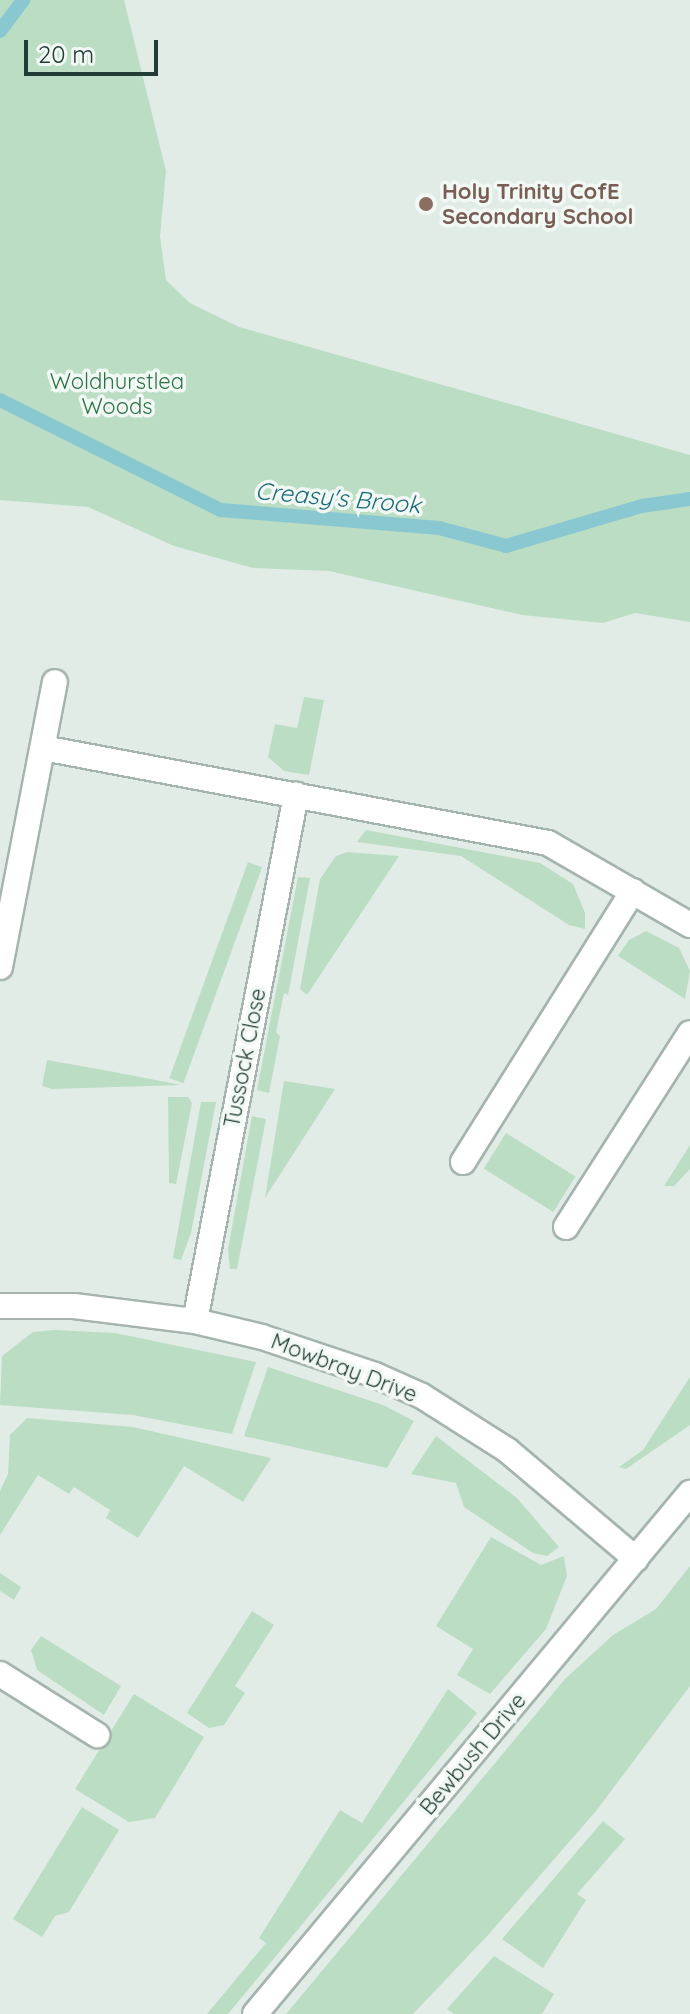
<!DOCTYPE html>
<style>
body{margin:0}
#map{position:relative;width:690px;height:2014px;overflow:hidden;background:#e2ece7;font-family:Quicksand,sans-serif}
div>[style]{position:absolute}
.green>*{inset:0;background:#bbddc3;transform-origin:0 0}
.stream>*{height:14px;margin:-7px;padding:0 7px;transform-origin:7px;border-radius:7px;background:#8ac8d1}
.roads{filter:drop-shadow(2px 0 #a5b4ae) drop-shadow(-2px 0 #a5b4ae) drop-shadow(0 2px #a5b4ae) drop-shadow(0 -2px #a5b4ae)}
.minor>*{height:24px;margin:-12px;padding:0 12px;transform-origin:12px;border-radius:12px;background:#fff}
.dots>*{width:22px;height:22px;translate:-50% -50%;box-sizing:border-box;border:4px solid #f2f9f5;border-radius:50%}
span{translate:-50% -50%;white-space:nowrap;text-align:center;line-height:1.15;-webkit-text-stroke:7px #f2f9f5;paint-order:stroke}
.education-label{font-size:22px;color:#785e54;font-weight:700}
.left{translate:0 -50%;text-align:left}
.park-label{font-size:22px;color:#2c7446}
.street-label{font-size:22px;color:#223d35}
.water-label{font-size:24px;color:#1c6c7a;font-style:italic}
.scale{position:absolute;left:24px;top:40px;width:134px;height:36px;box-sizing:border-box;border:4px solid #223d35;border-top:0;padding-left:10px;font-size:24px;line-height:28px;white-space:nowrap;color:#223d35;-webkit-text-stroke:6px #f2f9f5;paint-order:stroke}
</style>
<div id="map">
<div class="green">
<i style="clip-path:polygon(0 0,124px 0,166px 171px,160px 236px,166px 280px,190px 303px,239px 327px,690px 455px,690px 622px,635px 613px,603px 623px,522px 615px,329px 571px,253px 568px,174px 546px,88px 507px,0 500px)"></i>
<i style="clip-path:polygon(304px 697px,324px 700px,309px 775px,284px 771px,268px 757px,275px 724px,297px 728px)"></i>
<i style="clip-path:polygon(366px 830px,540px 863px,573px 884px,585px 913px,585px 929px,569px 925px,461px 856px,357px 842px)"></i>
<i style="clip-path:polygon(347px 852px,399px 856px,307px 995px,300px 989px,320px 879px,336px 856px)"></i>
<i style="left:248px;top:862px;width:15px;height:230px;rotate:20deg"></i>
<i style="clip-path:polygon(298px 877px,310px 878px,288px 995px,284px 993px,276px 1032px,280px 1036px,269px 1093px,257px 1090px)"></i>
<i style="clip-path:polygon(646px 931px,679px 948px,690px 971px,685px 999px,618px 956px,629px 940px)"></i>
<i style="clip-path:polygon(47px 1060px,109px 1071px,181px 1085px,52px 1089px,42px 1086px)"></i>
<i style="clip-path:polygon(284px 1081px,335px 1089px,265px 1198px)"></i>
<i style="clip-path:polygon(168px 1097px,188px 1097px,192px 1103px,176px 1184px,169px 1183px)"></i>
<i style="clip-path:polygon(201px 1102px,216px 1102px,191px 1233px,181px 1260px,173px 1258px)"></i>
<i style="clip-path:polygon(252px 1116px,266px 1119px,237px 1269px,230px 1269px,228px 1249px)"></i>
<i style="left:506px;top:1133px;width:82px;height:42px;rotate:32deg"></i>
<i style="clip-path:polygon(690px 1145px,690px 1169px,674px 1186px,664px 1186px)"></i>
<i style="clip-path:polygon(54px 1330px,115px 1333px,256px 1362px,232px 1434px,133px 1415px,0 1405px,2px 1356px,33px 1332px)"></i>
<i style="clip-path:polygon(268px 1367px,383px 1405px,414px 1421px,387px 1468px,244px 1436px)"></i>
<i style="clip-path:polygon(690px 1377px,690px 1425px,626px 1469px,619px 1467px,643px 1450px)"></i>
<i style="clip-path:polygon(27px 1418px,133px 1427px,271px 1458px,243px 1502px,184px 1466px,138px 1538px,106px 1518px,110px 1510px,74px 1487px,69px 1494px,38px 1475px,0 1535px,0 1491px,8px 1474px,10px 1435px)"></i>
<i style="clip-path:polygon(436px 1436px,517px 1498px,559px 1547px,547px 1556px,533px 1553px,464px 1507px,456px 1483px,411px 1474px)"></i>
<i style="clip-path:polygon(491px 1537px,541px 1565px,564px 1556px,567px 1576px,546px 1629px,490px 1694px,457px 1675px,473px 1649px,436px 1626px)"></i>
<i style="clip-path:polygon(690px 1566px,690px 1686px,596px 1811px,489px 1934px,413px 2014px,286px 2014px,565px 1679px,613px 1635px,656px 1609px)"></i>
<i style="clip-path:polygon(0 1573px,21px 1587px,14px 1600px,0 1591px)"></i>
<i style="clip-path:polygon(252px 1611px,274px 1625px,235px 1686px,245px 1693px,224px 1725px,209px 1728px,187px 1713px)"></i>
<i style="clip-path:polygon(41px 1636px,121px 1686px,104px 1715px,37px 1670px,31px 1650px)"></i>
<i style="clip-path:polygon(448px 1689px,477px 1713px,228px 2014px,207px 2014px,266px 1943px,259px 1938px,340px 1810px,362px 1823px)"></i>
<i style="clip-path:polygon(134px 1694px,204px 1737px,155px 1818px,129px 1822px,75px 1789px)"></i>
<i style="clip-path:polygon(82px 1807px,119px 1830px,69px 1912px,55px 1916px,42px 1937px,13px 1919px)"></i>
<i style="clip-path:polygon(603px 1821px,625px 1839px,577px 1894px,586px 1900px,543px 1968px,502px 1939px)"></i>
<i style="clip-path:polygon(494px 1956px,554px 1994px,542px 2014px,454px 2014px,447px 2009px)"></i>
</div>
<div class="stream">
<i style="left:0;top:31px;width:39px;rotate:-53deg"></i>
<i style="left:0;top:400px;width:247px;rotate:26.5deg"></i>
<i style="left:221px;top:510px;width:219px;rotate:4.7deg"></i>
<i style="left:439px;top:528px;width:69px;rotate:15deg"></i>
<i style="left:506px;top:546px;width:142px;rotate:-16.4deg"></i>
<i style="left:642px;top:506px;width:49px;rotate:-8.3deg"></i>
</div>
<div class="roads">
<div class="minor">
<i style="left:43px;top:748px;width:514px;rotate:10.65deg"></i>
<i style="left:548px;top:843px;width:164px;rotate:30deg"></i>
<i style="left:0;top:967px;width:290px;rotate:-79.1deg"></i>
<i style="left:463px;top:1162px;width:320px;rotate:-57.9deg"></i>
<i style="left:566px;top:1227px;width:230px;rotate:-57.4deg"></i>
<i style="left:0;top:1306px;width:74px"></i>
<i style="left:74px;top:1306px;width:122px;rotate:7.1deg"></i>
<i style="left:195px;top:1321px;width:69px;rotate:13.4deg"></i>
<i style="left:262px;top:1337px;width:119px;rotate:18.6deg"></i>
<i style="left:375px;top:1375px;width:51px;rotate:24.1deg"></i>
<i style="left:422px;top:1396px;width:101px;rotate:32.4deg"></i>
<i style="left:507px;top:1450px;width:169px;rotate:40.2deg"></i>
<i style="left:195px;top:1321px;width:536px;rotate:-79.13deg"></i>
<i style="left:0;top:1674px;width:115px;rotate:32.2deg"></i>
<i style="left:255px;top:2014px;width:679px;rotate:-50.14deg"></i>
</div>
</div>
<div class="dots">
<i style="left:426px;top:204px;background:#8d6e63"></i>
</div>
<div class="education-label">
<span class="left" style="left:442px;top:204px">Holy Trinity CofE<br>Secondary School</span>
</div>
<div class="park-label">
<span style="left:117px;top:394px">Woldhurstlea<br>Woods</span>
</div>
<div class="street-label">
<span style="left:245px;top:1058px;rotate:-79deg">Tussock Close</span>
<span style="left:344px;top:1368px;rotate:21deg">Mowbray Drive</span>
<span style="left:473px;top:1754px;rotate:-50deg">Bewbush Drive</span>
</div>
<div class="water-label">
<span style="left:338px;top:498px;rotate:5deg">Creasy's Brook</span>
</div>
<div class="scale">20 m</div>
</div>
